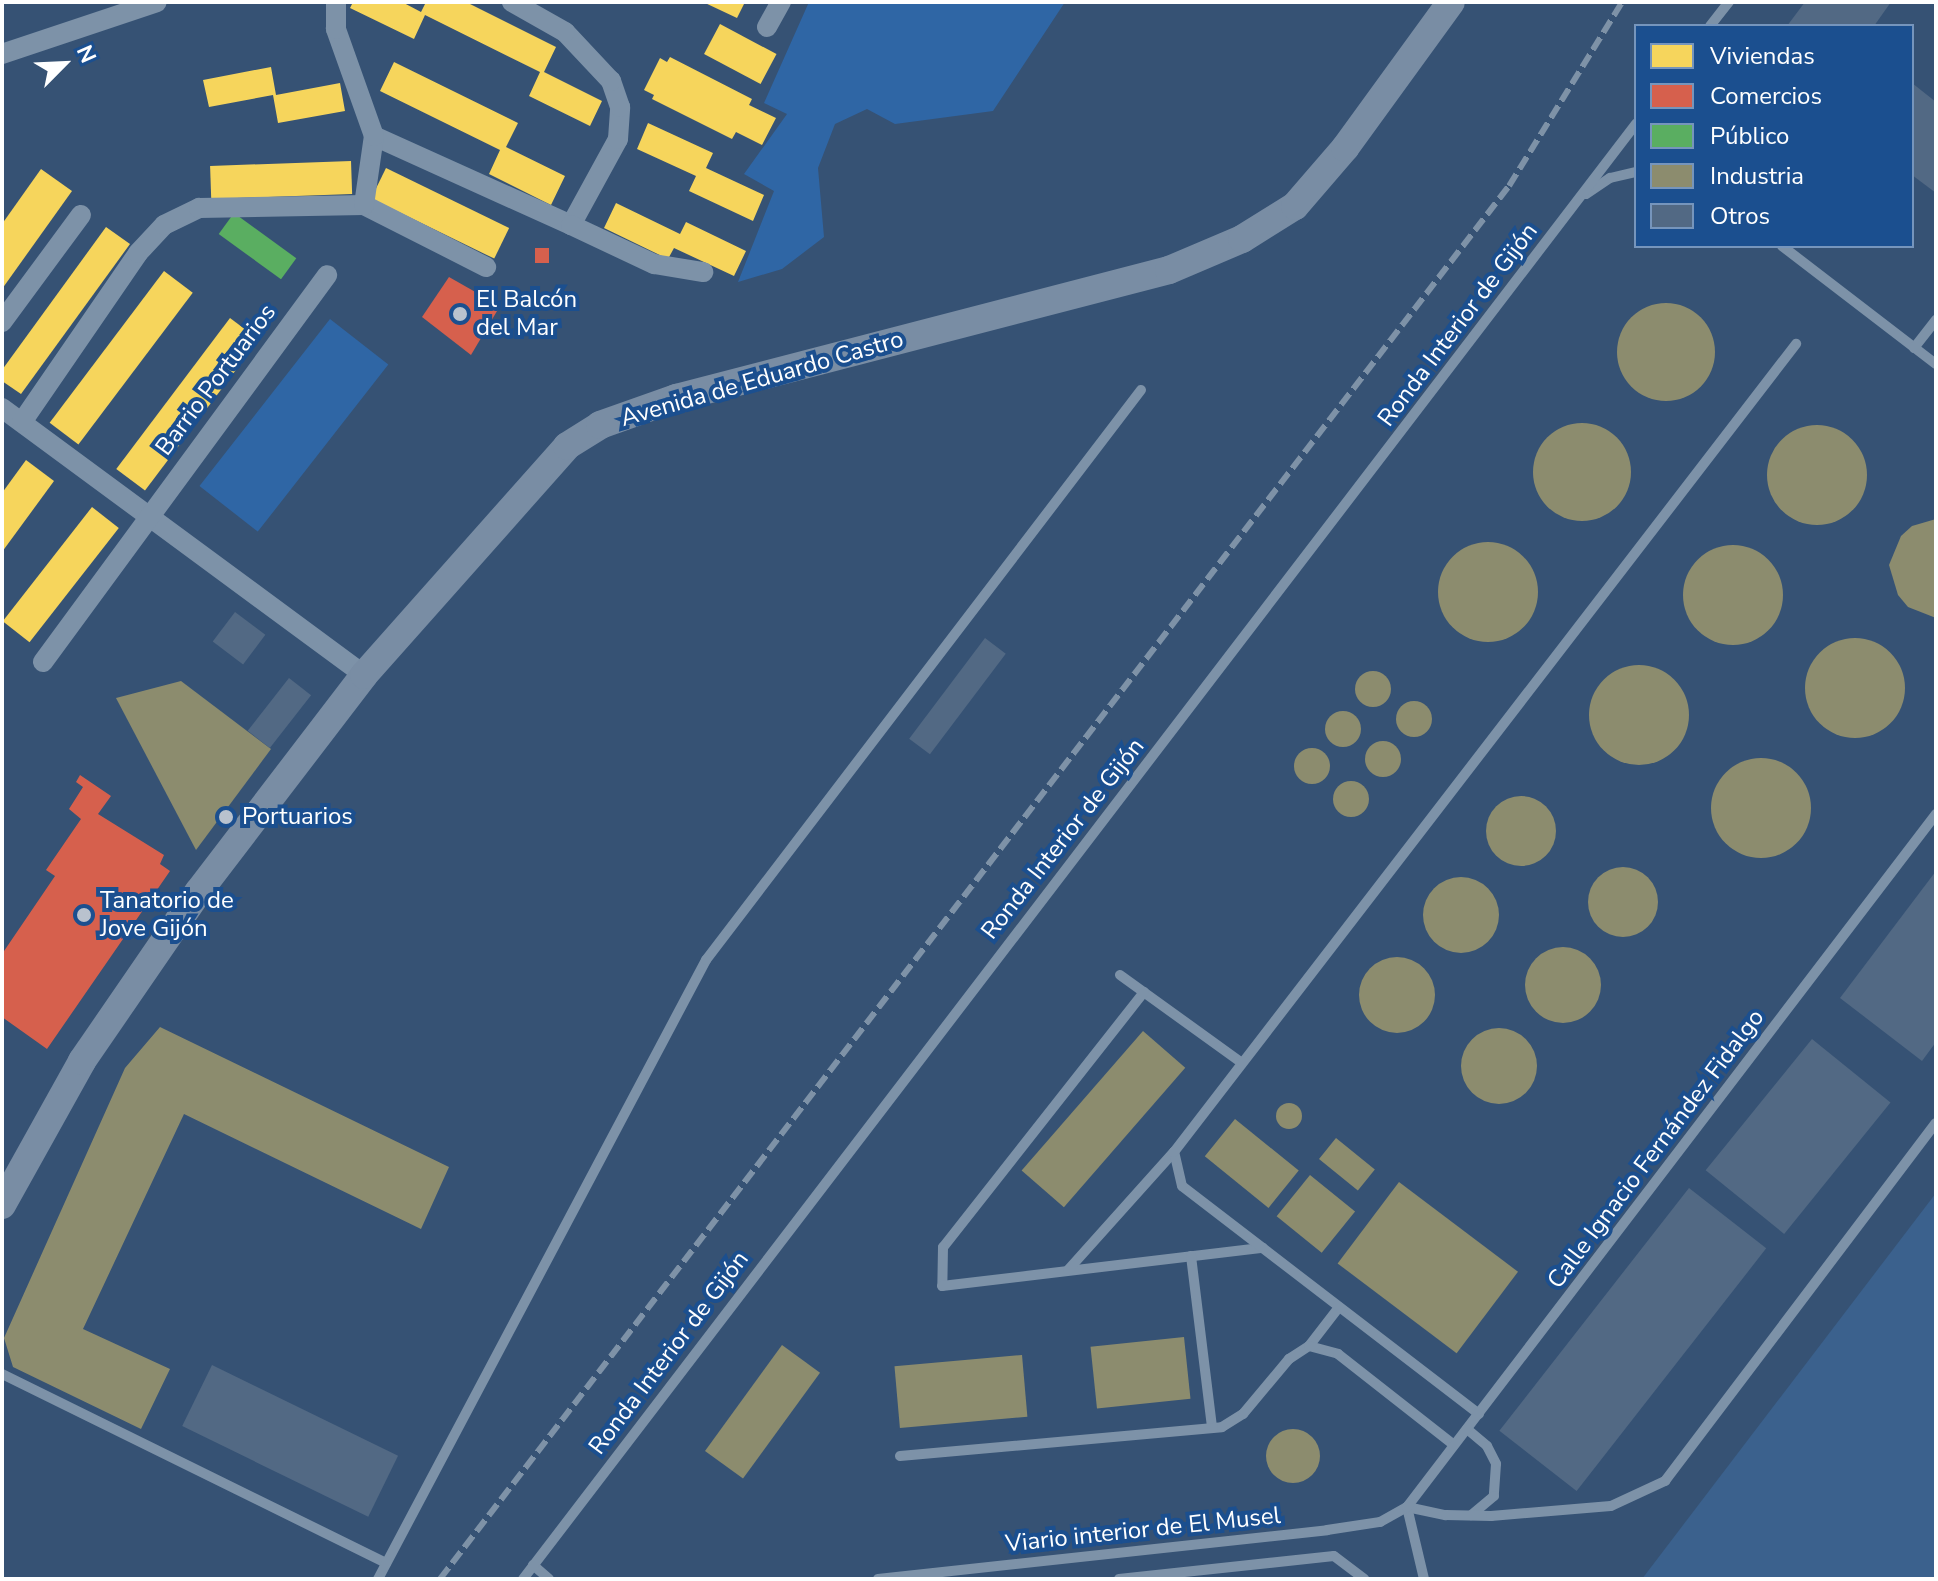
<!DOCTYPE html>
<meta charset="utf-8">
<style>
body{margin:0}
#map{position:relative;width:1938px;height:1581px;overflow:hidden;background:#365274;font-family:"Nunito Sans",sans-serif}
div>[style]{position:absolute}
.green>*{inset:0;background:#2f66a5;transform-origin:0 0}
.water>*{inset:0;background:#3b618d}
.homes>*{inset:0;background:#f6d55c;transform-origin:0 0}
.shops>*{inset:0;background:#d6604d;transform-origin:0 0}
.public>*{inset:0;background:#5aae61;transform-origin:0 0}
.industry>*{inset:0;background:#8c8c6e;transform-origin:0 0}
.round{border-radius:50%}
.building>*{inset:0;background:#526984;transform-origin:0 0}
.lane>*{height:10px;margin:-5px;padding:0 5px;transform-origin:5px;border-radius:5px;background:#7d92a8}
.street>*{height:20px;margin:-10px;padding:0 10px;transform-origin:10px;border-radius:10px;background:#7d92a8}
.secondary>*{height:28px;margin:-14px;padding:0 14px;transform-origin:14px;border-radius:14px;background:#798da4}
.rail>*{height:6px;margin-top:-3px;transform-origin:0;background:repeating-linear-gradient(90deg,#7e92a7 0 14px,transparent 0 20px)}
.dots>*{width:22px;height:22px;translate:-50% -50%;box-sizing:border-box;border:4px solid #1b4f8f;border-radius:50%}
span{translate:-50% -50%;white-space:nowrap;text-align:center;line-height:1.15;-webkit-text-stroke:8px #1b4f8f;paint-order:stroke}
.poi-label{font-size:24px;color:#fff}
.left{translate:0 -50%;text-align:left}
.street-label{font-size:24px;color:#fff}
.frame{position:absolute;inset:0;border:4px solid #fff;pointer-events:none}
.legend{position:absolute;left:1634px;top:24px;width:280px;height:224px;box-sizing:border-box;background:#1b4f8f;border:2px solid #7695bc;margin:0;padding:10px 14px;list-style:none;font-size:24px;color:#fff}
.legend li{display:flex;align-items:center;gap:16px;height:40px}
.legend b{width:40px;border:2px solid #7695bc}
.north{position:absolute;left:24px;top:24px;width:80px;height:80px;-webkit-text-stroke:6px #1b4f8f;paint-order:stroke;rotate:66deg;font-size:22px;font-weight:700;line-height:32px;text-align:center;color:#fff}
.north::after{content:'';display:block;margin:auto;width:28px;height:36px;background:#fff;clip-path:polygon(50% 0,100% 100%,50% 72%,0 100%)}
</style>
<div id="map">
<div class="green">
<i style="clip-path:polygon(809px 2px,1065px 2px,993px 111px,895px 124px,867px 109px,835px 124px,818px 168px,824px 237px,782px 269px,738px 282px,774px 191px,744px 174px,787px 114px,764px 103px)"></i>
<i style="left:330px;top:319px;width:74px;height:212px;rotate:38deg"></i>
</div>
<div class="water">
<i style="clip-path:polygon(1936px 1193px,1936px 1579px,1642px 1579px)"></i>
</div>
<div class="homes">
<i style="clip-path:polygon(353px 2px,402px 2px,421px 12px,426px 2px,466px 2px,556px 47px,544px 72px,602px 101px,590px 126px,529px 96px,540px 72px,425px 15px,414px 39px,350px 8px)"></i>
<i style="clip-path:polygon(703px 2px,745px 2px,737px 18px)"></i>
<i style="left:720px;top:24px;width:64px;height:34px;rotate:28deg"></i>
<i style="clip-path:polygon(670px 57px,752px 99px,749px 105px,776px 118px,762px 145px,736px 132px,732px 139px,652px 99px,654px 95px,644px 90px,660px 58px,667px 62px)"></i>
<i style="clip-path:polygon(394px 62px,518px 123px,506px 147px,565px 176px,551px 205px,489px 174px,500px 150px,380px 91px)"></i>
<i style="clip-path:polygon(271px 67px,276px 95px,340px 83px,345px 111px,278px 123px,273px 95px,209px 107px,203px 80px)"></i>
<i style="clip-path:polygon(648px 123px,713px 153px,706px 168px,764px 195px,753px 221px,689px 191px,696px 176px,637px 149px)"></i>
<i style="left:351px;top:161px;width:33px;height:141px;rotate:88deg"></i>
<i style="left:386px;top:168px;width:137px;height:34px;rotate:26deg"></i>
<i style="clip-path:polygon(41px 169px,72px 191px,2px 289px,2px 224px)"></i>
<i style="clip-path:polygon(616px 203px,680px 234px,686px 222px,746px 251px,734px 276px,674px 248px,668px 259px,604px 228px)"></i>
<i style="clip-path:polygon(106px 227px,130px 244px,21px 394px,2px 381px,2px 370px)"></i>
<i style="left:164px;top:271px;width:36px;height:190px;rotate:37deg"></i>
<i style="left:230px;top:318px;width:36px;height:189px;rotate:37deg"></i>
<i style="clip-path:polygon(26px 460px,54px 481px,2px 552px,2px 493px)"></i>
<i style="left:92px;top:507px;width:34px;height:145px;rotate:38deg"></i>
</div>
<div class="shops">
<i style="left:535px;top:248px;width:14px;height:15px"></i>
<i style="clip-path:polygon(449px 277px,500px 306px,471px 355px,422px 317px)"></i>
<i style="clip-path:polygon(80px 775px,111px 796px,98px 814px,164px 855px,160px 864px,170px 871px,47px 1049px,2px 1017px,2px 954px,55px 876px,46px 870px,81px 819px,69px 809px,83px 787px,76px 782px)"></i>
</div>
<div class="public">
<i style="left:234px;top:213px;width:77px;height:26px;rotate:36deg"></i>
</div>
<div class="industry">
<i class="round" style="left:1617px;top:303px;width:98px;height:98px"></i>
<i class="round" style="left:1533px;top:423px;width:98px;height:98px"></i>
<i class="round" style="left:1767px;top:425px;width:100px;height:100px"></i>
<i style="clip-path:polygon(1936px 519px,1936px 618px,1908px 607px,1898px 595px,1889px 565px,1901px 536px,1912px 526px)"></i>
<i class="round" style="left:1438px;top:542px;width:100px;height:100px"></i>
<i class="round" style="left:1683px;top:545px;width:100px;height:100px"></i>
<i class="round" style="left:1805px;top:638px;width:100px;height:100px"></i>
<i class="round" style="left:1589px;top:665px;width:100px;height:100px"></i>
<i class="round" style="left:1355px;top:671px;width:36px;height:36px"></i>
<i style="clip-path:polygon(181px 681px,271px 749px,196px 850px,116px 698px)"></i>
<i class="round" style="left:1396px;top:701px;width:36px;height:36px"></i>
<i class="round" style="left:1325px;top:711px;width:36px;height:36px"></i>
<i class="round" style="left:1365px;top:741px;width:36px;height:36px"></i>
<i class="round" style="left:1294px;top:748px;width:36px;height:36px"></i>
<i class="round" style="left:1711px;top:758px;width:100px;height:100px"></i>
<i class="round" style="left:1333px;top:781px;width:36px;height:36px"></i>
<i class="round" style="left:1486px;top:796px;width:70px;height:70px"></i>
<i class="round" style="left:1588px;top:867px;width:70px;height:70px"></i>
<i class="round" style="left:1423px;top:877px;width:76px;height:76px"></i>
<i class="round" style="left:1525px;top:947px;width:76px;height:76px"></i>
<i class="round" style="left:1359px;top:957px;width:76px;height:76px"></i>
<i style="clip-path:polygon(160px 1027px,449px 1167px,421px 1229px,184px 1114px,83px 1329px,170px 1369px,141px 1429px,13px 1367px,4px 1338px,125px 1068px)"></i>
<i class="round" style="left:1461px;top:1028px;width:76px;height:76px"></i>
<i style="left:1143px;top:1031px;width:56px;height:185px;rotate:41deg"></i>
<i class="round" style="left:1276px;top:1103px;width:26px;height:26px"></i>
<i style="left:1235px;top:1119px;width:82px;height:48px;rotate:39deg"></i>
<i style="left:1336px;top:1138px;width:50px;height:27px;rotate:39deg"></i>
<i style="left:1310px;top:1175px;width:58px;height:53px;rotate:39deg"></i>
<i style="left:1399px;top:1182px;width:149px;height:102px;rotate:37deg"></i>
<i style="left:1184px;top:1337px;width:62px;height:94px;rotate:84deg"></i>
<i style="left:782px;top:1345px;width:47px;height:131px;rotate:36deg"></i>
<i style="left:1022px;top:1355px;width:62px;height:128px;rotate:85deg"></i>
<i class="round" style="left:1266px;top:1429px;width:54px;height:54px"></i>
</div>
<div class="building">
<i style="clip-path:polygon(1805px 2px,1891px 2px,1874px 26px,1787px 26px)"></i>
<i style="clip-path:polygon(1912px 83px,1936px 102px,1936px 193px,1912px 175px)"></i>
<i style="left:235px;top:612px;width:38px;height:37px;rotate:37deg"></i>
<i style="left:985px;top:638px;width:26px;height:126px;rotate:37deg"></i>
<i style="left:289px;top:678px;width:28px;height:67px;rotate:38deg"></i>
<i style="clip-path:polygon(1936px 871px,1936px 1042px,1922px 1061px,1840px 998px)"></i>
<i style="left:1812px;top:1039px;width:101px;height:169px;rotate:39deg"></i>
<i style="left:1689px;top:1188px;width:98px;height:308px;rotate:38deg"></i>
<i style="left:212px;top:1365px;width:207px;height:68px;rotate:26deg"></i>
</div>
<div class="lane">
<i style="left:1710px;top:26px;width:31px;rotate:-52deg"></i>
<i style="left:1586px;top:194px;width:29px;rotate:-34deg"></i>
<i style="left:1610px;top:178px;width:27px;rotate:-13deg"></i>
<i style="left:1782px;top:246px;width:194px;rotate:37.5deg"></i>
<i style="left:1914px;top:348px;width:36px;rotate:-52deg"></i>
<i style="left:1120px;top:975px;width:150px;rotate:35.8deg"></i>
<i style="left:1144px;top:992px;width:325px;rotate:128.2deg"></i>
<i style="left:943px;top:1247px;width:39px;rotate:91deg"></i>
<i style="left:942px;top:1286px;width:323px;rotate:-6.8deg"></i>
<i style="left:1191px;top:1256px;width:173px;rotate:83deg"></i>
<i style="left:1068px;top:1270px;width:159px;rotate:-48.1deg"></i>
<i style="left:1309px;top:1346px;width:49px;rotate:-52.4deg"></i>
<i style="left:2px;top:1374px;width:428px;rotate:26.2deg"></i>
<i style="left:1479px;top:1414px;width:374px;rotate:-142.5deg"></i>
<i style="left:1182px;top:1186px;width:35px;rotate:-103deg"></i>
<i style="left:1174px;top:1152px;width:1020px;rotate:-52.41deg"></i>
<i style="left:1467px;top:1429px;width:26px;rotate:40deg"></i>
<i style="left:1487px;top:1446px;width:20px;rotate:63deg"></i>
<i style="left:1496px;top:1464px;width:32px;rotate:94deg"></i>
<i style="left:1494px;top:1496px;width:30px;rotate:140deg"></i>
<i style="left:900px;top:1456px;width:323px;rotate:-5.1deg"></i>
<i style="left:1222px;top:1427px;width:25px;rotate:-32deg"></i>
<i style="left:1243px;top:1414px;width:72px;rotate:-50.1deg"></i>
<i style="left:1289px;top:1359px;width:24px;rotate:-33deg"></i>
<i style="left:1309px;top:1346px;width:30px;rotate:15deg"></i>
<i style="left:1338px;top:1354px;width:147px;rotate:38.1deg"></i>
<i style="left:1407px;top:1507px;width:40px;rotate:12deg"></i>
<i style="left:1446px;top:1515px;width:45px;rotate:1.3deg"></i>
<i style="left:1491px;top:1516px;width:120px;rotate:-4.8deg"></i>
<i style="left:1611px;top:1506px;width:60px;rotate:-24.8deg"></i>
<i style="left:1665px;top:1481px;width:449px;rotate:-52.9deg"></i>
<i style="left:1407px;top:1507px;width:74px;rotate:76.7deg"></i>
<i style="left:533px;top:1565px;width:21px;rotate:41deg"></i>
<i style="left:378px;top:1579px;width:701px;rotate:-62.08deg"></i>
<i style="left:706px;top:960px;width:717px;rotate:-52.65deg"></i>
<i style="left:523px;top:1579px;width:1832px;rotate:-52.59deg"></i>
<i style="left:878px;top:1579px;width:452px;rotate:-6.2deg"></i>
<i style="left:1327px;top:1530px;width:54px;rotate:-8.6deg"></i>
<i style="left:1380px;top:1522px;width:31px;rotate:-29deg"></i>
<i style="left:1407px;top:1507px;width:872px;rotate:-52.64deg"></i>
<i style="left:1119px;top:1579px;width:216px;rotate:-6.1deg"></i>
<i style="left:1334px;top:1556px;width:38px;rotate:37deg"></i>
</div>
<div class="street">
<i style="left:767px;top:27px;width:29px;rotate:-61deg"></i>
<i style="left:2px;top:54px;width:163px;rotate:-18.5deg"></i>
<i style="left:374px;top:136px;width:216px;rotate:24.3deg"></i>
<i style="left:571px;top:225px;width:98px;rotate:-61.3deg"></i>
<i style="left:618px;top:139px;width:32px;rotate:-86deg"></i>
<i style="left:620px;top:107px;width:28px;rotate:-109deg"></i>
<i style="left:611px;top:81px;width:67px;rotate:-133.2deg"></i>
<i style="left:565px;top:32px;width:61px;rotate:-150.5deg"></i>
<i style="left:364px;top:205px;width:137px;rotate:26.9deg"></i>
<i style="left:571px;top:225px;width:92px;rotate:25.2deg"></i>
<i style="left:654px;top:264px;width:50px;rotate:9.3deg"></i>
<i style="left:2px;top:322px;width:133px;rotate:-53.6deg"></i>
<i style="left:2px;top:408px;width:450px;rotate:36.4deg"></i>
<i style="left:22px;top:422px;width:205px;rotate:-55.5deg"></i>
<i style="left:138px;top:253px;width:38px;rotate:-47deg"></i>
<i style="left:164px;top:225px;width:39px;rotate:-26deg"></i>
<i style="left:199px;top:208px;width:165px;rotate:-1deg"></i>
<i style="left:364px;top:205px;width:70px;rotate:-81.8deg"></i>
<i style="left:374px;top:136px;width:114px;rotate:-109.6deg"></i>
<i style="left:336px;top:29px;width:27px;rotate:-90deg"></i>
<i style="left:43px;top:662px;width:480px;rotate:-53.7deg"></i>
</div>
<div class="secondary">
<i style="left:2px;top:1205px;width:165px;rotate:-60.9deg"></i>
<i style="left:82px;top:1061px;width:206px;rotate:-55.5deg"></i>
<i style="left:199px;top:891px;width:272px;rotate:-52.6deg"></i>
<i style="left:364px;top:675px;width:306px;rotate:-48.4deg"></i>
<i style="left:567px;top:446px;width:39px;rotate:-32deg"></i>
<i style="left:600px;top:425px;width:81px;rotate:-19.6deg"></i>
<i style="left:676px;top:398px;width:509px;rotate:-14.55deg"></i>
<i style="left:1169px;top:270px;width:79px;rotate:-23deg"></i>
<i style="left:1242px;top:239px;width:62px;rotate:-31.9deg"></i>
<i style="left:1295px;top:206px;width:77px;rotate:-49.2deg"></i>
<i style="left:1345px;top:148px;width:180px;rotate:-54deg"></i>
</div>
<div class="rail">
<i style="left:440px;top:1579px;width:1756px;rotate:-52.5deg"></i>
<i style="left:1509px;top:186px;width:216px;rotate:-58.4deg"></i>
</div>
<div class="dots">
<i style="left:460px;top:314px;background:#b9c2ce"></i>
<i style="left:226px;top:817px;background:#b9c2ce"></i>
<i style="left:84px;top:915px;background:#b9c2ce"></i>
</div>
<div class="poi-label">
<span class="left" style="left:476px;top:314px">El Balcón<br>del Mar</span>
<span class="left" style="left:242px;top:817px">Portuarios</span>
<span class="left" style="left:100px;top:915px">Tanatorio de<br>Jove Gijón</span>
</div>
<div class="street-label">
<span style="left:1458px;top:325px;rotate:-53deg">Ronda Interior de Gijón</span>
<span style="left:762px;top:379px;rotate:-16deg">Avenida de Eduardo Castro</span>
<span style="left:216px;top:380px;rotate:-53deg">Barrio Portuarios</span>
<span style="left:1063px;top:839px;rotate:-52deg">Ronda Interior de Gijón</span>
<span style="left:1656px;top:1149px;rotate:-53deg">Calle Ignacio Fernández Fidalgo</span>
<span style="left:669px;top:1353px;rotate:-53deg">Ronda Interior de Gijón</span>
<span style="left:1143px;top:1530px;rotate:-6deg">Viario interior de El Musel</span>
</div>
<div class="frame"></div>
<ul class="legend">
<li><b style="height:22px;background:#f6d55c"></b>Viviendas</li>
<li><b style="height:22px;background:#d6604d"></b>Comercios</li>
<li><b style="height:22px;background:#5aae61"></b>Público</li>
<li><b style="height:22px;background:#8c8c6e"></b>Industria</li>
<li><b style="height:22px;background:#526984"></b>Otros</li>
</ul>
<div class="north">N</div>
</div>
